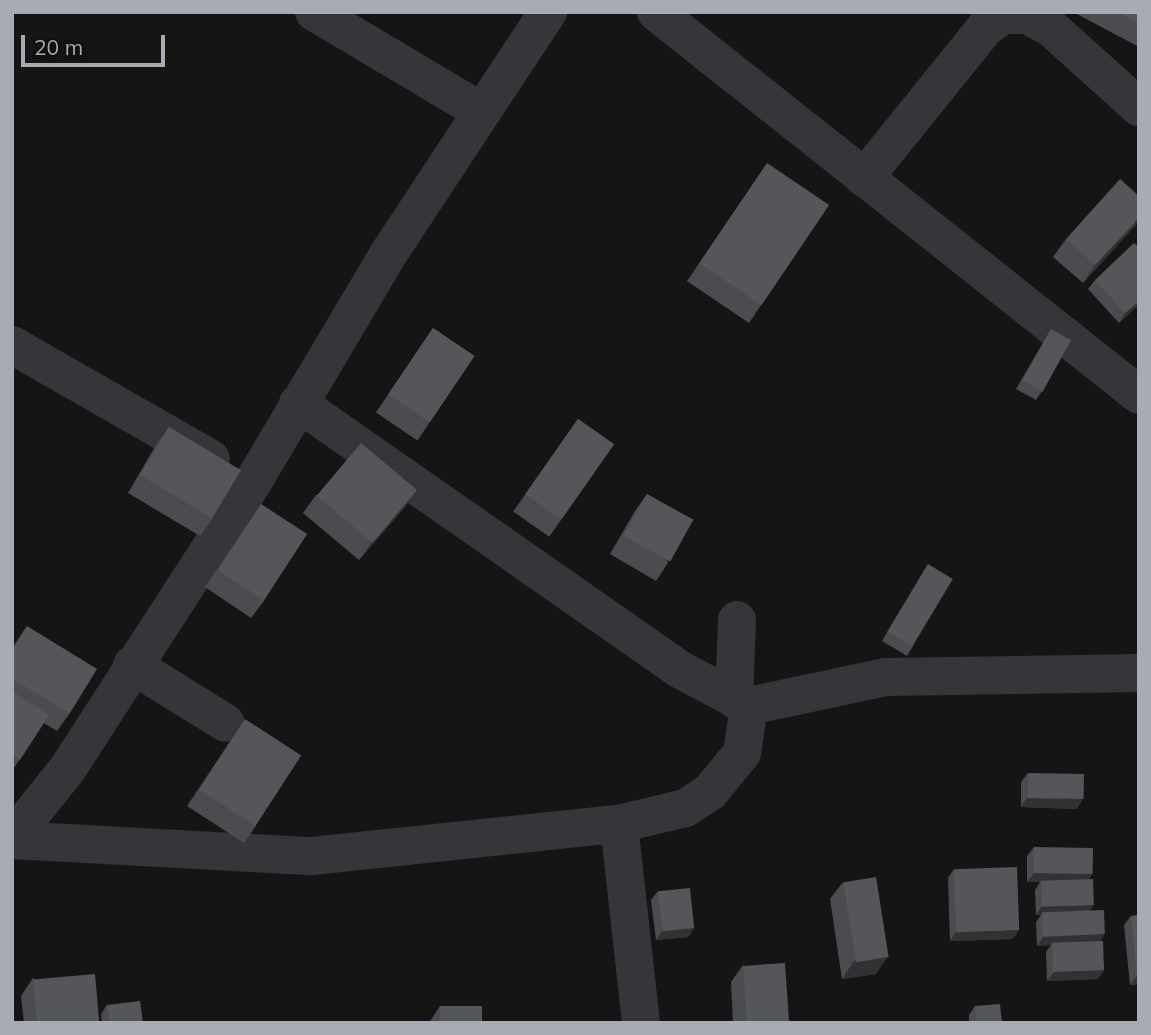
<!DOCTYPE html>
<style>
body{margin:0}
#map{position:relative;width:1151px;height:1035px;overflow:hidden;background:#151516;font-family:Mulish,sans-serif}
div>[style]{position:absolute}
.minor>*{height:38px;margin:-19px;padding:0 19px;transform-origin:19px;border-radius:19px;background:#36363a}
.wall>*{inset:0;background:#4b4c50;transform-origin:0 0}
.shaded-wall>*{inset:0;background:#313234}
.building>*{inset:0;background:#55565a;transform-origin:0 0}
span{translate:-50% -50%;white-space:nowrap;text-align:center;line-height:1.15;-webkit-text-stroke:7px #101011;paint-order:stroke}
.frame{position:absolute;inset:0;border:14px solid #a8abb4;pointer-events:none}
.scale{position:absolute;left:21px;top:35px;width:144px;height:32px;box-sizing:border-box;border:4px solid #a8abb4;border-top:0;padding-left:9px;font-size:21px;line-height:24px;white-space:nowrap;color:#a8abb4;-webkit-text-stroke:5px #101011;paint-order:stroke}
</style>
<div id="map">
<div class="minor">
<i style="left:314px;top:12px;width:194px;rotate:30.7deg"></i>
<i style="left:656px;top:12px;width:616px;rotate:38.41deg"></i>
<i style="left:864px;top:178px;width:194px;rotate:-51.1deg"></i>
<i style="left:986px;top:27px;width:22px;rotate:-34deg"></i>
<i style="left:1004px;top:15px;width:23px"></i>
<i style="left:1027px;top:15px;width:26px;rotate:28deg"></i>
<i style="left:1050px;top:27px;width:120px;rotate:42deg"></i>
<i style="left:12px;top:345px;width:229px;rotate:29.8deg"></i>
<i style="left:298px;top:403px;width:465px;rotate:34.9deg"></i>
<i style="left:679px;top:669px;width:79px;rotate:27.9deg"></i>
<i style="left:749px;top:706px;width:48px;rotate:98.5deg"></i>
<i style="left:742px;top:753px;width:50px;rotate:129.4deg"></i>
<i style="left:710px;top:792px;width:30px;rotate:147deg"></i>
<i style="left:685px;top:808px;width:68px;rotate:166.4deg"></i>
<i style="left:619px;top:824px;width:200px;rotate:83.7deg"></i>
<i style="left:132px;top:665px;width:110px;rotate:31.7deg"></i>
<i style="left:734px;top:699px;width:79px;rotate:-87.8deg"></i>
<i style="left:749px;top:706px;width:139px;rotate:-12deg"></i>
<i style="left:885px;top:677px;width:254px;rotate:-0.9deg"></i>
<i style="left:12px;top:838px;width:90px;rotate:-51.3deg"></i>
<i style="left:68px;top:768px;width:341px;rotate:-57.1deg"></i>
<i style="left:253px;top:482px;width:266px;rotate:-59.3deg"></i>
<i style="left:389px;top:253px;width:289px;rotate:-56.6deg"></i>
<i style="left:12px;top:840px;width:300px;rotate:3.1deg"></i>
<i style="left:312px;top:856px;width:309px;rotate:-6deg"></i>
</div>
<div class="wall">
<i style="clip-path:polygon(1075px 12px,1139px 12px,1139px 47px,1075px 13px)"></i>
<i style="clip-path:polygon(755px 181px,761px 305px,749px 323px,687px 281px)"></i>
<i style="clip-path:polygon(1139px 221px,1083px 283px,1053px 257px,1066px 239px)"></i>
<i style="clip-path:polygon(1095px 280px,1139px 304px,1119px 323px,1088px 289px)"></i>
<i style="left:433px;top:328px;width:50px;height:102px;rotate:34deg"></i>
<i style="clip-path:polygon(1051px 329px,1042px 391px,1036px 400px,1016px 389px)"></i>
<i style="left:578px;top:419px;width:44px;height:113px;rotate:35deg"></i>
<i style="clip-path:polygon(169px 427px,213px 518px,200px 536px,128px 493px,156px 445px)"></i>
<i style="clip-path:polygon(417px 490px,405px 507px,359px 560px,303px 513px,316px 495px)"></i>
<i style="clip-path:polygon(647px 494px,668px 563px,656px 581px,610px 554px,635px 511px)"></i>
<i style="clip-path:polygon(261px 504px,264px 601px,251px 618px,205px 587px)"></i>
<i style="clip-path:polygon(928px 564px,913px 646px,907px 656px,882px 641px)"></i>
<i style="clip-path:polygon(27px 626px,70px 713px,57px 731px,44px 723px,12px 771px,12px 648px)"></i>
<i style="clip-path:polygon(245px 719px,256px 826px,244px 843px,187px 806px)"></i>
<i style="clip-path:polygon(1028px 773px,1077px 809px,1021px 807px,1021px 782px)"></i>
<i style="clip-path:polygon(1034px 847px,1092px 874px,1089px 879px,1090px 911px,1100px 941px,1104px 970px,1098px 979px,1047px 981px,1046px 952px,1051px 945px,1037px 946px,1036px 922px,1041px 915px,1036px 915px,1035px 890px,1040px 882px,1027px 882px,1027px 856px)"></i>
<i style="clip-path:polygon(954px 869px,1013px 939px,950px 941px,948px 878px)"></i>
<i style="clip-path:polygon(843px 882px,876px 974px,842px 979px,830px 899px)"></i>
<i style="clip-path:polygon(658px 891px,694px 928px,688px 937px,656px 940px,651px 900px)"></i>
<i style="clip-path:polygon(1139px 915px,1139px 984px,1130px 985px,1124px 925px,1131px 916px)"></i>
<i style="clip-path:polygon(743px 965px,789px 1023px,733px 1023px,731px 982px)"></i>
<i style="clip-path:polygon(33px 978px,99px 1023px,24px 1023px,21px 996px)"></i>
<i style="clip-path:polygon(107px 1005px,143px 1023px,102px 1023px,101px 1014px)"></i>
<i style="clip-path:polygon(440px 1006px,441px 1023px,429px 1023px)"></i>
<i style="clip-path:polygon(975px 1006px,1002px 1023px,969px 1023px,969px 1015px)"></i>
</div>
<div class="shaded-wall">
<i style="clip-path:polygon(1139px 218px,1138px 223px,1083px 283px,1095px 265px)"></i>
<i style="clip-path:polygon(1139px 301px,1139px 304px,1119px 323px,1125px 313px)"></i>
<i style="clip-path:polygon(417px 490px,405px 507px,359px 560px,372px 542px)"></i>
<i style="clip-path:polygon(1027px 798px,1083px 799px,1077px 809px,1021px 807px)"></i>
<i style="clip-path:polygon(1034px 873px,1092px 874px,1086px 883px,1041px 881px,1040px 882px,1027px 882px)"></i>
<i style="clip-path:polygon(1094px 905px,1088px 914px,1042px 913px,1041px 915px,1036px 915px,1042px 906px)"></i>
<i style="clip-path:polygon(694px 928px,688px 937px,656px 940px,662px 931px)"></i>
<i style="clip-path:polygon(1019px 930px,1013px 939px,950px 941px,956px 932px)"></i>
<i style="clip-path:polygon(1105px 934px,1099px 943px,1052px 943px,1051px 945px,1037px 946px,1043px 937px)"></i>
<i style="clip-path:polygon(888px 957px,876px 974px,842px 979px,854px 961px)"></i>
<i style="clip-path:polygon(1104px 970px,1098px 979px,1047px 981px,1054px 972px)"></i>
<i style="clip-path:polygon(1137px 976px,1139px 976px,1139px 984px,1130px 985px)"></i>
</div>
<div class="building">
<i style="clip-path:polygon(1118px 12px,1139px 12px,1139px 23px)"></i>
<i style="left:767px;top:163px;width:75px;height:121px;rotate:34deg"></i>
<i style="clip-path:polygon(1120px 179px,1139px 196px,1139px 218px,1095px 265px,1066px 239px)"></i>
<i style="clip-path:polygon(1134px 243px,1139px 247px,1139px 301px,1125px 313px,1095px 280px)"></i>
<i style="left:433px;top:328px;width:50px;height:80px;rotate:34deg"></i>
<i style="left:1051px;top:329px;width:23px;height:59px;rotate:29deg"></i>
<i style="left:578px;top:419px;width:44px;height:92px;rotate:35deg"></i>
<i style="left:169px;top:427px;width:84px;height:56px;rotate:31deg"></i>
<i style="left:361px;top:443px;width:73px;height:69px;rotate:40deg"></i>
<i style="left:647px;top:494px;width:53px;height:48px;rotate:29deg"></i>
<i style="left:261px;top:504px;width:55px;height:79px;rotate:33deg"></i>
<i style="left:928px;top:564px;width:29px;height:79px;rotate:31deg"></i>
<i style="clip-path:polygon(27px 626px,97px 669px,70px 713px,12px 679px,12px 651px)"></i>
<i style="clip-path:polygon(12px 691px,49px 715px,20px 760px,12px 755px)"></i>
<i style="left:245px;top:719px;width:67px;height:84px;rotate:33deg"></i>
<i style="left:1028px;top:773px;width:56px;height:25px;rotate:1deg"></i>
<i style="left:1034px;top:847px;width:59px;height:26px;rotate:1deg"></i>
<i style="left:1017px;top:867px;width:63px;height:63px;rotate:88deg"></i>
<i style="left:876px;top:877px;width:81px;height:33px;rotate:81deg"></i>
<i style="left:1093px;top:879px;width:26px;height:52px;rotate:88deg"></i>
<i style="left:690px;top:888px;width:40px;height:32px;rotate:84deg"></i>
<i style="left:1104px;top:910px;width:24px;height:62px;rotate:88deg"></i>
<i style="clip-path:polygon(1139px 915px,1139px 976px,1137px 976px,1131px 916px)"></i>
<i style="left:1103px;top:941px;width:29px;height:51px;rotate:88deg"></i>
<i style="left:785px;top:963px;width:60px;height:42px;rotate:86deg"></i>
<i style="left:95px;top:974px;width:49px;height:62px;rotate:85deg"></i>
<i style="clip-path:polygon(140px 1001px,143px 1023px,110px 1023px,107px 1005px)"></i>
<i style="clip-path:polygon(1000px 1004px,1002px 1023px,977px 1023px,975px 1006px)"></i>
<i style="left:440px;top:1006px;width:42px;height:17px"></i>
</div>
<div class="frame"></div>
<div class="scale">20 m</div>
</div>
